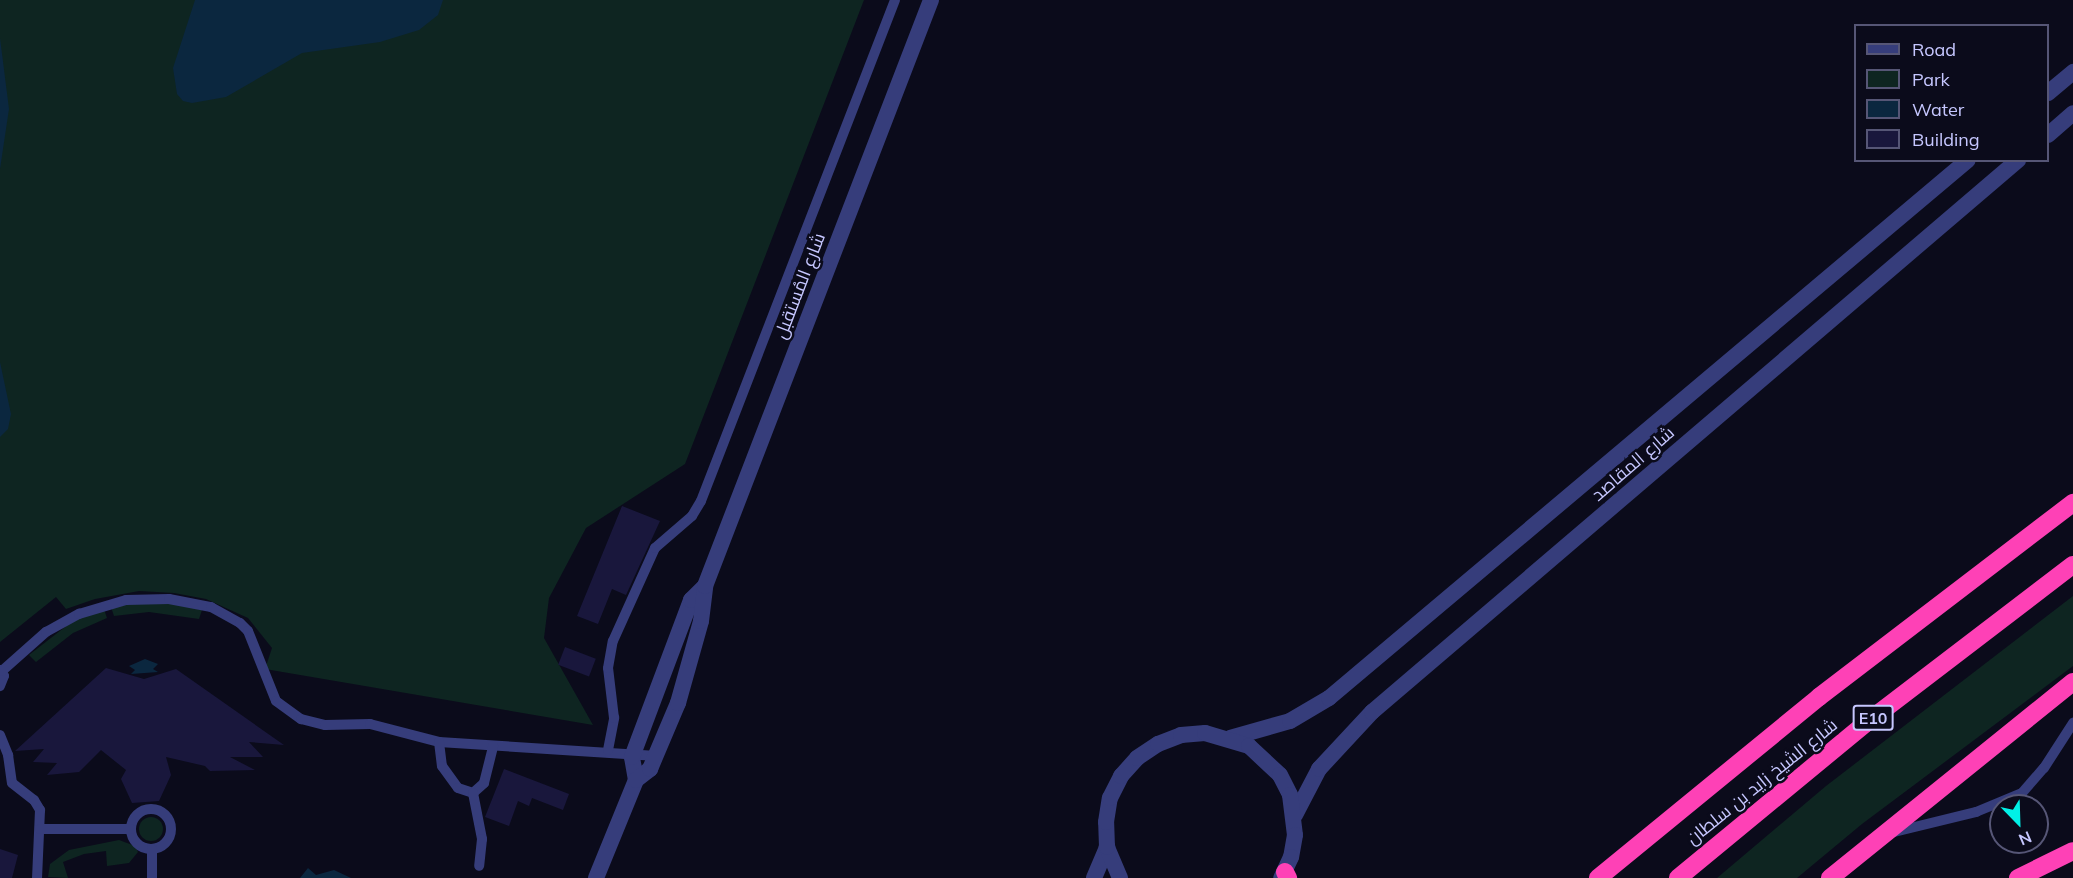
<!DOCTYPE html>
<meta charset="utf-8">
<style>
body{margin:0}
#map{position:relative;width:2073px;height:878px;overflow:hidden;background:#0b0b1b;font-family:Mulish,Cairo,sans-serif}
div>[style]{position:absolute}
.green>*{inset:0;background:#0e2521}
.round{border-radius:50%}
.water>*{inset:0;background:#0b273f}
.building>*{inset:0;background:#19173c;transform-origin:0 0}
.service>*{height:10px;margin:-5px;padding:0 5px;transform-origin:5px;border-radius:5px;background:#363d7b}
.service>.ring{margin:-5px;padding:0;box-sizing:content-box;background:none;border:10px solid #363d7b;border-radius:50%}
.minor>*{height:16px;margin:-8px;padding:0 8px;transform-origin:8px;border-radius:8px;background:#363d7b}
.tertiary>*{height:16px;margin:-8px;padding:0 8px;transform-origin:8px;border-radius:8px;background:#363d7b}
.motorway>*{height:18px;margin:-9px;padding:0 9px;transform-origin:9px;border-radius:9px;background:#fe41b6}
span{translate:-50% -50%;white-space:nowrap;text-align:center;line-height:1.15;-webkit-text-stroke:5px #0b0b1b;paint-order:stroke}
.shield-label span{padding:2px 4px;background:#0b0b1b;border:2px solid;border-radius:4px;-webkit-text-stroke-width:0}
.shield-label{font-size:16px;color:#c6c7ff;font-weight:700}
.street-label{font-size:18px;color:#c6c7ff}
.legend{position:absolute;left:1854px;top:24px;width:195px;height:138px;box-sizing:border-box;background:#0b0b1b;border:2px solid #565676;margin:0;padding:8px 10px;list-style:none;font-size:18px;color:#c6c7ff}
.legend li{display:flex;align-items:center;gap:12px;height:30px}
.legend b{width:30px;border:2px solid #565676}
.north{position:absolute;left:1989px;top:794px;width:60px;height:60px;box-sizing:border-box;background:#0b0b1b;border:2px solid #565676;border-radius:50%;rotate:157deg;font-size:16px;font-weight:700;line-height:24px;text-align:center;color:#c6c7ff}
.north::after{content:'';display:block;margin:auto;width:21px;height:27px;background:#01f0e6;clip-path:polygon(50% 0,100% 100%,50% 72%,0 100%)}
</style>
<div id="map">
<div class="green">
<i style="clip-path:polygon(0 0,864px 0,685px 464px,586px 528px,549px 598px,544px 638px,593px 725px,265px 669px,272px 648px,248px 618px,206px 599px,174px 593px,139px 591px,95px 599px,66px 609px,56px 597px,0 642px)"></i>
<i style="clip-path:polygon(2073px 596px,2073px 666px,1862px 824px,1797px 878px,1717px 878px,1826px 786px)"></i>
<i style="clip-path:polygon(131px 603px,173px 603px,202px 610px,199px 619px,149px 612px,114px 616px,111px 607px)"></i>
<i style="clip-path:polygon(104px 609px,107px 618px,73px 633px,36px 662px,29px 655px,74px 620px)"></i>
<i class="round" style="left:139px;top:817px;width:24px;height:24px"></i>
<i style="clip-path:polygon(119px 840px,135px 846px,138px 852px,129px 863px,107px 866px,106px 851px,84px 854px,63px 862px,68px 878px,48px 877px,50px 864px,69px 850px)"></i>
</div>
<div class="water">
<i style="clip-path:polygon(195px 0,443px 0,438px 15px,419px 30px,380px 42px,302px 53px,226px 97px,192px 103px,183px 101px,177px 94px,173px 68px)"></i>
<i style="clip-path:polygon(0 38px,9px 109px,0 169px)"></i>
<i style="clip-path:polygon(0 362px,11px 414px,8px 429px,0 437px)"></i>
<i style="clip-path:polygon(145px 659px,158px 664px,153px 669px,158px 672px,131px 674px,135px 670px,129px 666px)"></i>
<i style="clip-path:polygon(308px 868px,316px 875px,334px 870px,351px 878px,300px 878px)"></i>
</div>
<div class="building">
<i style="clip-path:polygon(622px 506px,660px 521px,626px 595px,612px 589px,598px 624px,577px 616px)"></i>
<i style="left:565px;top:647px;width:33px;height:19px;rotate:21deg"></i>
<i style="clip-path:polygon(106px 668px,144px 679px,176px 669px,284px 745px,249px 742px,263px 757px,230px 757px,255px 770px,210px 771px,205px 766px,166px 757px,171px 775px,159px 801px,132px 803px,121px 779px,126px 770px,101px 750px,79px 772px,47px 775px,57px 763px,33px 762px,44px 749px,15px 751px)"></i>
<i style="clip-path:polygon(504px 769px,569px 794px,563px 810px,532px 798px,529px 806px,518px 801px,509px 826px,485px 817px)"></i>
<i style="clip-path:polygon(0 849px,18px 855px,12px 878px,0 878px)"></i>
</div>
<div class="service">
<i style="left:0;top:670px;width:7px;rotate:56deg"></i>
<i style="left:4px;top:676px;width:11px;rotate:112deg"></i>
<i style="left:2px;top:671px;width:59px;rotate:-41.6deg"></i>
<i style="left:46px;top:632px;width:38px;rotate:-29deg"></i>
<i style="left:79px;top:614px;width:49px;rotate:-16.6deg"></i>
<i style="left:126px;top:600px;width:43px;rotate:-1.3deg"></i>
<i style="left:169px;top:599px;width:43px;rotate:10.8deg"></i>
<i style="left:211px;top:607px;width:33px;rotate:29deg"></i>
<i style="left:240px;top:623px;width:11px;rotate:45deg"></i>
<i style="left:248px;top:631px;width:75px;rotate:68.2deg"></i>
<i style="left:276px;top:701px;width:31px;rotate:36deg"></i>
<i style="left:301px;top:719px;width:25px;rotate:14deg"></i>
<i style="left:325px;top:725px;width:45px;rotate:-1.3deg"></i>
<i style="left:370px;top:724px;width:71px;rotate:14.6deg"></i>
<i style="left:439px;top:742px;width:218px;rotate:3.7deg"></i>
<i style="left:0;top:735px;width:22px;rotate:68deg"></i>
<i style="left:8px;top:755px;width:28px;rotate:82deg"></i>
<i style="left:12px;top:783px;width:28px;rotate:38deg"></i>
<i style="left:34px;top:800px;width:12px;rotate:59deg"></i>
<i style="left:40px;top:810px;width:68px;rotate:92.5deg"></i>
<i style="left:439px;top:742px;width:24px;rotate:83deg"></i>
<i style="left:442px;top:766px;width:27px;rotate:54deg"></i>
<i style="left:458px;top:788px;width:16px;rotate:18deg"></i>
<i style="left:473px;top:793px;width:15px;rotate:-42deg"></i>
<i style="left:484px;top:783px;width:38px;rotate:-76deg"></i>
<i style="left:608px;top:750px;width:33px;rotate:-79deg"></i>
<i style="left:614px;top:718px;width:50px;rotate:-96.8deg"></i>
<i style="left:608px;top:668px;width:27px;rotate:-80deg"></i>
<i style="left:613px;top:641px;width:102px;rotate:-65.7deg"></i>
<i style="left:655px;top:548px;width:49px;rotate:-40.9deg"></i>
<i style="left:692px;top:516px;width:17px;rotate:-59deg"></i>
<i style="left:701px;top:501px;width:537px;rotate:-68.83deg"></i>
<i style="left:473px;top:793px;width:47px;rotate:78.9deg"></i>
<i style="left:482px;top:839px;width:27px;rotate:96deg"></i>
<i class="ring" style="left:131px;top:809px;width:30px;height:30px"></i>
<i style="left:40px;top:829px;width:91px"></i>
<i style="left:1890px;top:833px;width:89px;rotate:-13.7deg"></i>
<i style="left:1976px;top:812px;width:50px;rotate:-22.4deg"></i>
<i style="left:2022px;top:793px;width:33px;rotate:-49deg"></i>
<i style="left:2044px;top:768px;width:54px;rotate:-57.2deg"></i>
<i style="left:152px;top:878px;width:29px;rotate:-90deg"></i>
</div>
<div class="minor">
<i style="left:636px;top:780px;width:23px;rotate:-100deg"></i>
<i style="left:632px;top:757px;width:168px;rotate:-69.4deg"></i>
<i style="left:691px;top:600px;width:20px;rotate:-45deg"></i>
<i style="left:596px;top:878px;width:106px;rotate:-67.8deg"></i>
<i style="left:636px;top:780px;width:18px;rotate:-38deg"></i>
<i style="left:650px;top:769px;width:72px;rotate:-67deg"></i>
<i style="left:678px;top:703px;width:85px;rotate:-74.3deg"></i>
<i style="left:701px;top:621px;width:35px;rotate:-83deg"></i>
<i style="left:705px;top:586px;width:628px;rotate:-68.91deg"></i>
</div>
<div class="tertiary">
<i style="left:2048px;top:93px;width:33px;rotate:-40deg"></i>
<i style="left:2048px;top:135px;width:33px;rotate:-41deg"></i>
<i style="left:1230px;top:738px;width:62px;rotate:-15.8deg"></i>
<i style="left:1290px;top:721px;width:45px;rotate:-30.5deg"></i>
<i style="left:1329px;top:698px;width:835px;rotate:-40.1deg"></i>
<i style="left:1295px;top:815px;width:52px;rotate:-62.4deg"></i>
<i style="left:1319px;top:769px;width:78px;rotate:-47.1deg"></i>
<i style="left:1372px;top:712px;width:850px;rotate:-40.51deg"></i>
<i style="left:1094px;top:878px;width:34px;rotate:-67deg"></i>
<i style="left:1120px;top:878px;width:34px;rotate:-113deg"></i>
<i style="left:1107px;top:847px;width:25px;rotate:-92deg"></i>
<i style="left:1106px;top:822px;width:24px;rotate:-81deg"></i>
<i style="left:1110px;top:798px;width:25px;rotate:-63deg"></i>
<i style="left:1121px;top:776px;width:24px;rotate:-48deg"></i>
<i style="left:1137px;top:758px;width:25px;rotate:-34deg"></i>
<i style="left:1158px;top:744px;width:25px;rotate:-21deg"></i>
<i style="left:1181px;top:735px;width:24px;rotate:-5deg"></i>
<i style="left:1205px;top:733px;width:46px;rotate:16.5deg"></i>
<i style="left:1249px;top:746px;width:42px;rotate:43.1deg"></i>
<i style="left:1280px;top:775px;width:22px;rotate:63deg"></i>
<i style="left:1290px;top:795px;width:40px;rotate:82.9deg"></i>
<i style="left:1295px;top:835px;width:22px;rotate:100deg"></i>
<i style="left:1291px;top:857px;width:23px;rotate:115deg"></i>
</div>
<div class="motorway">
<i style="left:1285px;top:872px;width:7px;rotate:63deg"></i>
<i style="left:1598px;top:878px;width:286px;rotate:-39.3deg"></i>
<i style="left:1819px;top:697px;width:320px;rotate:-37.4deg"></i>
<i style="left:1678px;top:878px;width:244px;rotate:-39.5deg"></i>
<i style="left:1866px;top:723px;width:260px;rotate:-37.4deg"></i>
<i style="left:1830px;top:878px;width:312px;rotate:-38.9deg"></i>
<i style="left:2018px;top:878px;width:61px;rotate:-26.1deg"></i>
</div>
<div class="shield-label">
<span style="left:1873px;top:718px">E10</span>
</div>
<div class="street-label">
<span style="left:800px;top:286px;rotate:-69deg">شارع المُستقبل</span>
<span style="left:1633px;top:464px;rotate:-41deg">شارع المقاصد</span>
<span style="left:1762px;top:782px;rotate:-39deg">شارع الشيخ زايد بن سلطان</span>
</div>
<ul class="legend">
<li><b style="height:8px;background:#363d7b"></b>Road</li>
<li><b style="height:16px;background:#0e2521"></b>Park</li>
<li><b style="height:16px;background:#0b273f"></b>Water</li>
<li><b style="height:16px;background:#19173c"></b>Building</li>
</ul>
<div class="north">N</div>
</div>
